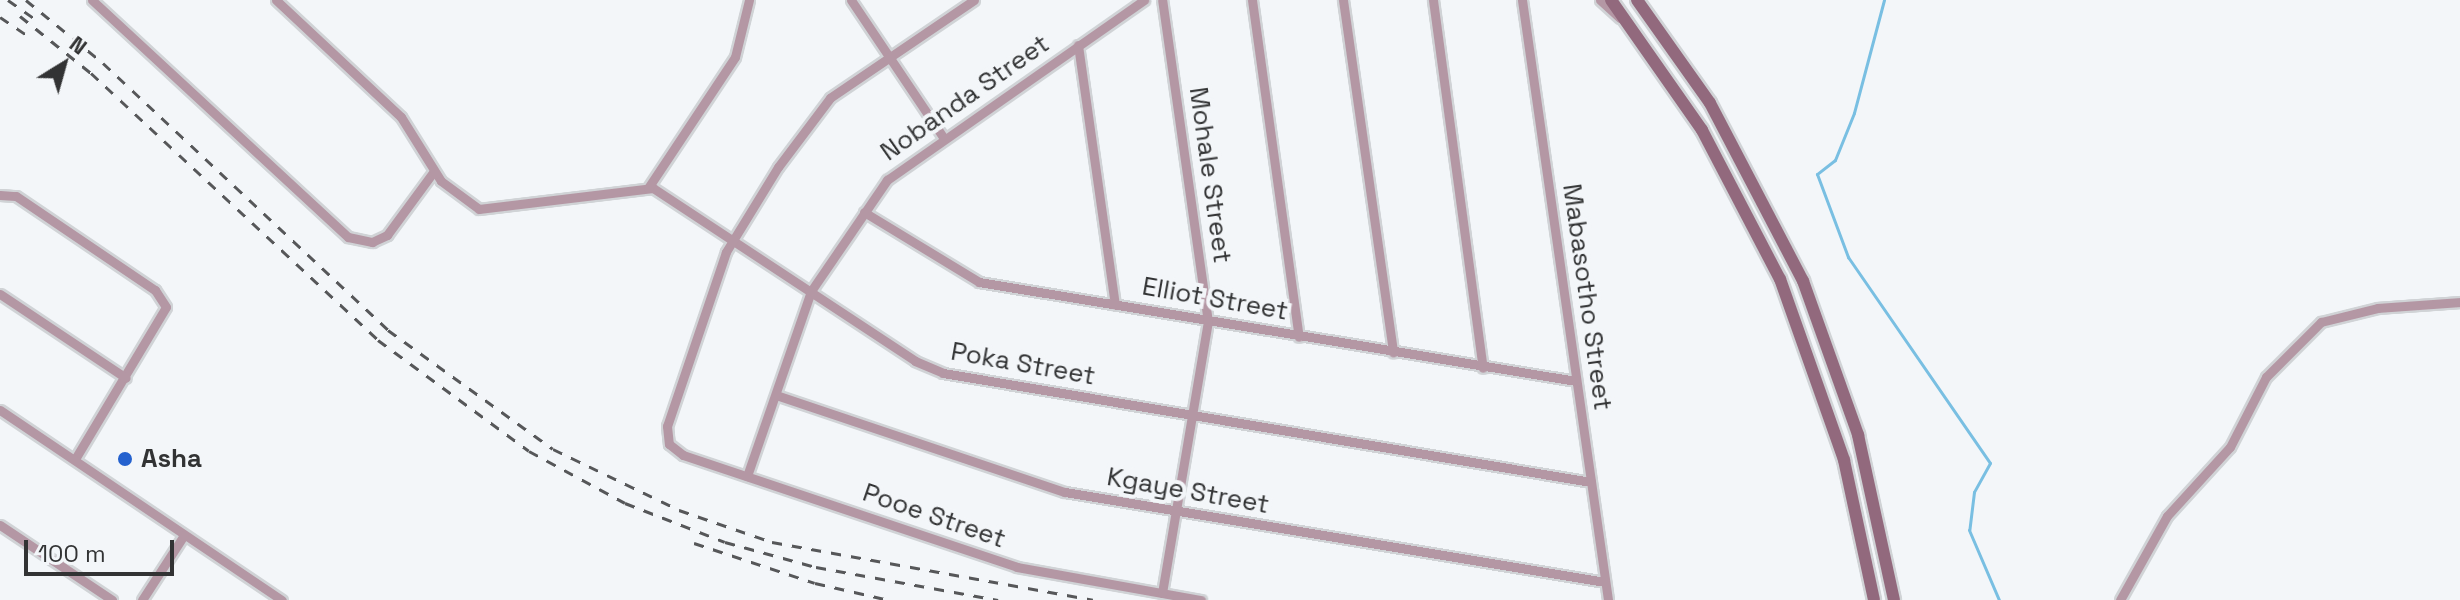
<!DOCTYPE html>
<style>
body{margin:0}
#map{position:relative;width:2460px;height:600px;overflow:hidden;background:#f3f6f9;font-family:"Space Grotesk",sans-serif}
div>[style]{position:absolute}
.stream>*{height:3px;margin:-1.5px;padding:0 1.5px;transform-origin:1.5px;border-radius:1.5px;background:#79bfe2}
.roads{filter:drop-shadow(2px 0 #d0d3d6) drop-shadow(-2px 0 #d0d3d6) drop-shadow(0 2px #d0d3d6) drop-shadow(0 -2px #d0d3d6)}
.minor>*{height:9px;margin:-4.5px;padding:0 4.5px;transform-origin:4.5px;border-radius:4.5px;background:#b497a4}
.secondary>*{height:12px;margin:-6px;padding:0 6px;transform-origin:6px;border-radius:6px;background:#92697d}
.rail>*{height:3px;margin-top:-1.5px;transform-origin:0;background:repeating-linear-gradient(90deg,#565759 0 10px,transparent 0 20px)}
.dots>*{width:22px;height:22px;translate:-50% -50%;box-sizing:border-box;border:4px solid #f3f6f9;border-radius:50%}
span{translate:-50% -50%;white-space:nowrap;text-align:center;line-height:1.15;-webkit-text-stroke:8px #f3f6f9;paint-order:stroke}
.street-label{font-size:26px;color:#323334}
.poi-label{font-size:26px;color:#323334;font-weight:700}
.left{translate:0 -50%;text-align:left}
.north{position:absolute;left:24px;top:24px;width:80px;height:80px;-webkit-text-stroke:6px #f3f6f9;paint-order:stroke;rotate:37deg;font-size:22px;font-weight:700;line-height:32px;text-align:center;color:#323334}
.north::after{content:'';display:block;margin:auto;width:28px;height:36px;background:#323334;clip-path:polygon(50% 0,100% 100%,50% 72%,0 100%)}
.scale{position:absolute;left:24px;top:540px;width:150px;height:36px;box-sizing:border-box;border:4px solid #323334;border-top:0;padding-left:10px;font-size:24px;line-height:28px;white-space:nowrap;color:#323334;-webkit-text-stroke:6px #f3f6f9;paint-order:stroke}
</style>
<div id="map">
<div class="stream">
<i style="left:1884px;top:0;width:117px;rotate:104.9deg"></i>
<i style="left:1854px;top:113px;width:51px;rotate:112deg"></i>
<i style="left:1835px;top:160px;width:23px;rotate:142deg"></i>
<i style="left:1817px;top:174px;width:89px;rotate:69.5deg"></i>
<i style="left:1848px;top:257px;width:250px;rotate:55.4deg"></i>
<i style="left:1990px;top:463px;width:33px;rotate:119deg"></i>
<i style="left:1974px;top:492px;width:38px;rotate:97deg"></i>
<i style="left:1969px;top:530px;width:76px;rotate:66.8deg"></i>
</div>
<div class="roads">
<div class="minor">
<i style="left:92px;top:0;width:349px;rotate:42.8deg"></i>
<i style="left:348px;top:237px;width:25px;rotate:12deg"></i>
<i style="left:372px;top:242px;width:17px;rotate:-25deg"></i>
<i style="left:387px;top:235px;width:79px;rotate:-53.7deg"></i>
<i style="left:276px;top:0;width:171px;rotate:43.1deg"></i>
<i style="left:401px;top:117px;width:75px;rotate:58deg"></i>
<i style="left:441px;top:181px;width:47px;rotate:36.4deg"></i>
<i style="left:479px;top:209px;width:175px;rotate:-6.9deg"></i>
<i style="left:653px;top:188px;width:314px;rotate:33.4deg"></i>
<i style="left:915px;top:361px;width:30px;rotate:23deg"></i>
<i style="left:943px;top:373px;width:657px;rotate:9.55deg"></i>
<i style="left:851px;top:0;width:165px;rotate:56.1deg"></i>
<i style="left:974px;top:0;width:174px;rotate:145.8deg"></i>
<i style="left:830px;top:98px;width:86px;rotate:127deg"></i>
<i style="left:778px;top:167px;width:100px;rotate:121.5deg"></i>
<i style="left:726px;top:252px;width:184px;rotate:108.7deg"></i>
<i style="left:667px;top:426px;width:18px;rotate:84deg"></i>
<i style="left:669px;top:444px;width:18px;rotate:38deg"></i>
<i style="left:683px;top:455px;width:352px;rotate:18.5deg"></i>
<i style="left:1017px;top:567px;width:187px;rotate:10.2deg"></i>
<i style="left:1252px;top:0;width:340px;rotate:82.1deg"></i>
<i style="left:1343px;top:0;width:356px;rotate:81.9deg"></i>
<i style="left:1433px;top:0;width:371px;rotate:82.3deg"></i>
<i style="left:1522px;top:0;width:606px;rotate:81.84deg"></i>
<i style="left:1600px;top:0;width:27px;rotate:42deg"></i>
<i style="left:1078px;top:45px;width:262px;rotate:81.9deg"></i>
<i style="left:648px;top:188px;width:157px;rotate:-56.4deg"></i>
<i style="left:735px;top:57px;width:59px;rotate:-76.2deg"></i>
<i style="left:0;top:195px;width:16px;rotate:4deg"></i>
<i style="left:16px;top:196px;width:168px;rotate:34.1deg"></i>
<i style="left:155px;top:290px;width:20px;rotate:57deg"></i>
<i style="left:166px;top:307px;width:177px;rotate:120.9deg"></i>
<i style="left:864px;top:212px;width:135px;rotate:31.3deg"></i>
<i style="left:979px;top:282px;width:605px;rotate:9.42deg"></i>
<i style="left:0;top:294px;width:151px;rotate:33.7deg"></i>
<i style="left:776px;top:395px;width:305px;rotate:18.6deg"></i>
<i style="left:1065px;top:492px;width:547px;rotate:9.46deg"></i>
<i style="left:0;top:410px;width:340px;rotate:34deg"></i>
<i style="left:747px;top:476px;width:196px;rotate:-70.9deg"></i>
<i style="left:811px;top:291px;width:135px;rotate:-55.6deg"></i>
<i style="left:887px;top:180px;width:314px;rotate:-35deg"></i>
<i style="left:0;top:525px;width:135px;rotate:33.8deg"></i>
<i style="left:1162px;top:593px;width:275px;rotate:-80.4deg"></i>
<i style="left:1208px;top:322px;width:325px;rotate:-98.1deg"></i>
<i style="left:142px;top:600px;width:77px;rotate:-57.1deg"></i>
<i style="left:2120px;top:600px;width:96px;rotate:-60.8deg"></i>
<i style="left:2167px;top:516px;width:93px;rotate:-47.6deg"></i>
<i style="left:2230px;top:447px;width:79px;rotate:-62.8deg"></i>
<i style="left:2266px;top:377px;width:78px;rotate:-45deg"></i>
<i style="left:2321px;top:322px;width:59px;rotate:-13.8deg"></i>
<i style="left:2378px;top:308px;width:82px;rotate:-4.2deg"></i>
</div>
<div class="secondary">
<i style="left:1611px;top:0;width:159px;rotate:55deg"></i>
<i style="left:1702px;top:130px;width:168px;rotate:62.4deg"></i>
<i style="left:1780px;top:279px;width:192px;rotate:70.5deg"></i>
<i style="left:1844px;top:460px;width:143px;rotate:77.9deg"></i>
<i style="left:1637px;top:0;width:126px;rotate:54.7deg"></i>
<i style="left:1710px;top:103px;width:201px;rotate:62.4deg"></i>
<i style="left:1803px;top:281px;width:164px;rotate:70.3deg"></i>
<i style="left:1858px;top:435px;width:169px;rotate:77.7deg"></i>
</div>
</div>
<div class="rail">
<i style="left:8px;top:0;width:32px;rotate:35deg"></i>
<i style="left:26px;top:0;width:99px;rotate:39.3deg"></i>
<i style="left:103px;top:63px;width:391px;rotate:43.1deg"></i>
<i style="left:388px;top:330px;width:203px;rotate:35.8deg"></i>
<i style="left:553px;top:449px;width:140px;rotate:25.8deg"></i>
<i style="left:679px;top:510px;width:98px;rotate:19deg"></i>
<i style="left:772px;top:542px;width:326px;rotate:10.2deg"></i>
<i style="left:20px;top:16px;width:91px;rotate:38.8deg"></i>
<i style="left:91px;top:73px;width:392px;rotate:42.9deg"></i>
<i style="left:378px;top:340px;width:187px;rotate:36.3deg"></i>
<i style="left:529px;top:451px;width:109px;rotate:28.4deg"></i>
<i style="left:625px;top:503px;width:107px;rotate:21.3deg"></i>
<i style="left:725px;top:542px;width:94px;rotate:15.4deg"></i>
<i style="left:816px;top:567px;width:185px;rotate:10.3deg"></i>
<i style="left:0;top:17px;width:36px;rotate:34deg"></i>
<i style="left:694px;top:543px;width:127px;rotate:18.3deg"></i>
<i style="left:815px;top:583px;width:76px;rotate:12.9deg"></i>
</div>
<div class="dots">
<i style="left:125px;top:459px;background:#2461ce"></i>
</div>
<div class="street-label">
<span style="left:965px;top:98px;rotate:-35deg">Nobanda Street</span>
<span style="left:1210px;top:175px;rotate:82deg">Mohale Street</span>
<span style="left:1587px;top:297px;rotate:82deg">Mabasotho Street</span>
<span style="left:1215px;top:299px;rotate:10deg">Elliot Street</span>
<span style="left:1023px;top:364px;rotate:10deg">Poka Street</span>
<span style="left:1188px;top:491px;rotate:10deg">Kgaye Street</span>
<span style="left:934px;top:516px;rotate:19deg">Pooe Street</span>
</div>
<div class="poi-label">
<span class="left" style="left:141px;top:459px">Asha</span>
</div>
<div class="north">N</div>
<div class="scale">100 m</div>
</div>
